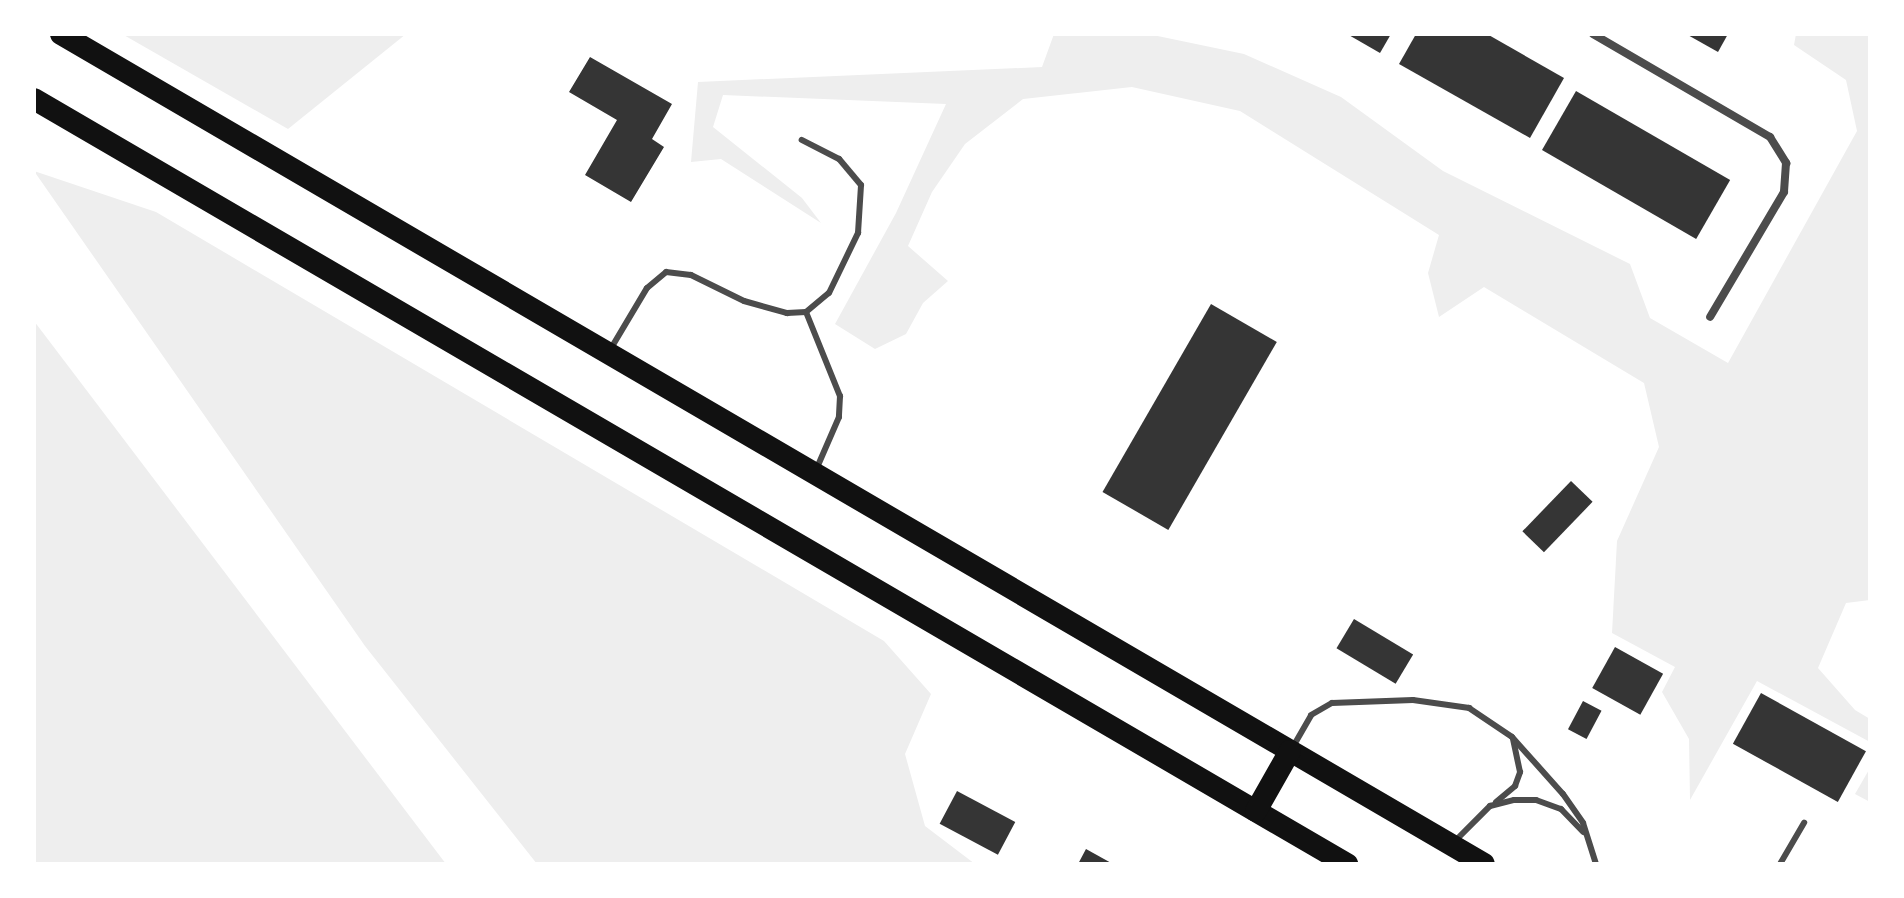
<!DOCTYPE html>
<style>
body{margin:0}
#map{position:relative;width:1904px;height:898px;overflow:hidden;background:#fff;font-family:Roboto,sans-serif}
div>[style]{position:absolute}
.green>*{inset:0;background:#eee}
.building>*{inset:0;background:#353535;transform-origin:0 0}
.service>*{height:6px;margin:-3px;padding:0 3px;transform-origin:3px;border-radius:3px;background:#4c4c4c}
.minor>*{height:8px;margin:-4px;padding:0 4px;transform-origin:4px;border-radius:4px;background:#4c4c4c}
.trunk>*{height:22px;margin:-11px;padding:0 11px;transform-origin:11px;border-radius:11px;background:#111}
span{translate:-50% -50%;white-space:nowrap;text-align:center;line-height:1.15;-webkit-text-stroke:7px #fff;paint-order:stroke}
.frame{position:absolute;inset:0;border:36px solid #fff;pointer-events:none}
</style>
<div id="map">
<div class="green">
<i style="clip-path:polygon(122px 34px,406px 34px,288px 129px)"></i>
<i style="clip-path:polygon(1054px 34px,1148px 34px,1244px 54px,1341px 97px,1443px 171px,1630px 264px,1650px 318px,1728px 363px,1857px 131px,1846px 80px,1794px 45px,1796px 34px,1870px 34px,1870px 600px,1846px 603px,1818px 668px,1855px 710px,1870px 719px,1870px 742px,1757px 681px,1690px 800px,1689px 739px,1662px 692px,1675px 667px,1612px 633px,1617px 541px,1659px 447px,1644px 383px,1484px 287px,1439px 317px,1428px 273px,1439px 235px,1240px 111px,1132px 87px,1023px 99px,965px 144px,932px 192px,908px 246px,948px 281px,923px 303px,906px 334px,875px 349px,835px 324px,896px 213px,946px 104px,723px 95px,713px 127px,802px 198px,821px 223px,721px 159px,691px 162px,698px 82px,1042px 67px)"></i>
<i style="clip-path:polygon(34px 171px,156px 212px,884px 641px,931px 694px,905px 754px,925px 826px,975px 864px,537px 864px,365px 646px)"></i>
<i style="clip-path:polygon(34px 321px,446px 864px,34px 864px)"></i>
<i style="clip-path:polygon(1870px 768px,1870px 802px,1855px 794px)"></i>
</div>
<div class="building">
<i style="clip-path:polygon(1347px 34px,1391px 34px,1380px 53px)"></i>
<i style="clip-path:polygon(1416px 34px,1487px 34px,1564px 78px,1530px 138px,1399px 64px)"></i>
<i style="clip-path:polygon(1686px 34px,1728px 34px,1718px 52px)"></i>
<i style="clip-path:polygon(590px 57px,672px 104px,652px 139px,664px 147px,631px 202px,585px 175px,617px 120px,569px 92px)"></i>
<i style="left:1576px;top:91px;width:178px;height:68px;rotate:30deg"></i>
<i style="left:1211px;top:304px;width:76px;height:217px;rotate:30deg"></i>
<i style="left:1571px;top:481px;width:30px;height:70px;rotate:44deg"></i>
<i style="left:1354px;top:619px;width:69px;height:34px;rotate:31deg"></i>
<i style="left:1615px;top:647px;width:55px;height:47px;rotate:29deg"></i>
<i style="left:1761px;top:693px;width:120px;height:58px;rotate:29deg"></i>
<i style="left:1583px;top:701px;width:21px;height:32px;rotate:28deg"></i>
<i style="left:957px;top:791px;width:66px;height:37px;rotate:28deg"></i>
<i style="clip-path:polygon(1086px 849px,1113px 864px,1078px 864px)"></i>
</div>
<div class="service">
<i style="left:806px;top:312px;width:91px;rotate:68deg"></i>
<i style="left:840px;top:396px;width:21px;rotate:93deg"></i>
<i style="left:839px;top:417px;width:58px;rotate:113.5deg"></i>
<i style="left:610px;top:350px;width:72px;rotate:-59.2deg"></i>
<i style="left:647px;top:288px;width:25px;rotate:-40deg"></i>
<i style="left:666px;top:272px;width:25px;rotate:7deg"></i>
<i style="left:691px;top:275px;width:59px;rotate:26.1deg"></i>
<i style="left:744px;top:301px;width:45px;rotate:15.6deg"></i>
<i style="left:787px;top:313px;width:19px;rotate:-3deg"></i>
<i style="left:806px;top:312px;width:30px;rotate:-40deg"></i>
<i style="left:829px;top:293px;width:67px;rotate:-64.2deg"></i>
<i style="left:858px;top:233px;width:48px;rotate:-86.4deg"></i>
<i style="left:861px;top:185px;width:34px;rotate:-130deg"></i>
<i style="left:839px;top:159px;width:42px;rotate:-152.8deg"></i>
<i style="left:1294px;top:745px;width:34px;rotate:-60deg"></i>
<i style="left:1311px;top:715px;width:24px;rotate:-30deg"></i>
<i style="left:1332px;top:703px;width:81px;rotate:-2.1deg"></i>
<i style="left:1413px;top:700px;width:57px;rotate:8.1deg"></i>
<i style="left:1469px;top:708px;width:52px;rotate:34deg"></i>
<i style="left:1512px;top:737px;width:76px;rotate:48.2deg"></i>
<i style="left:1563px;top:794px;width:35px;rotate:55deg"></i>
<i style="left:1583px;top:823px;width:43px;rotate:72.4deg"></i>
<i style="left:1496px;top:802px;width:25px;rotate:-40deg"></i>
<i style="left:1515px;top:786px;width:15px;rotate:-70deg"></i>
<i style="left:1520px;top:772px;width:33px;rotate:-102deg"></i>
<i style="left:1454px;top:842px;width:51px;rotate:-45deg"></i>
<i style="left:1490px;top:806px;width:25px;rotate:-14deg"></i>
<i style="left:1514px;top:800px;width:22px"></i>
<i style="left:1536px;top:800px;width:27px;rotate:20deg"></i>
<i style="left:1561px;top:809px;width:32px;rotate:46deg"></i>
<i style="left:1780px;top:864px;width:48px;rotate:-59.7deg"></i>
</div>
<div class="minor">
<i style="left:1593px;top:34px;width:205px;rotate:30.2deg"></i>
<i style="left:1770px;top:137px;width:31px;rotate:58deg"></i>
<i style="left:1786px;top:163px;width:29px;rotate:94deg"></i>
<i style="left:1784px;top:192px;width:145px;rotate:120.6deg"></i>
</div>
<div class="trunk">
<i style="left:61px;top:34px;width:1647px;rotate:30.25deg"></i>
<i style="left:34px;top:99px;width:1520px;rotate:30.23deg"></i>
<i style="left:1256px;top:811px;width:69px;rotate:-60.5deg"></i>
</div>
<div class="frame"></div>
</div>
